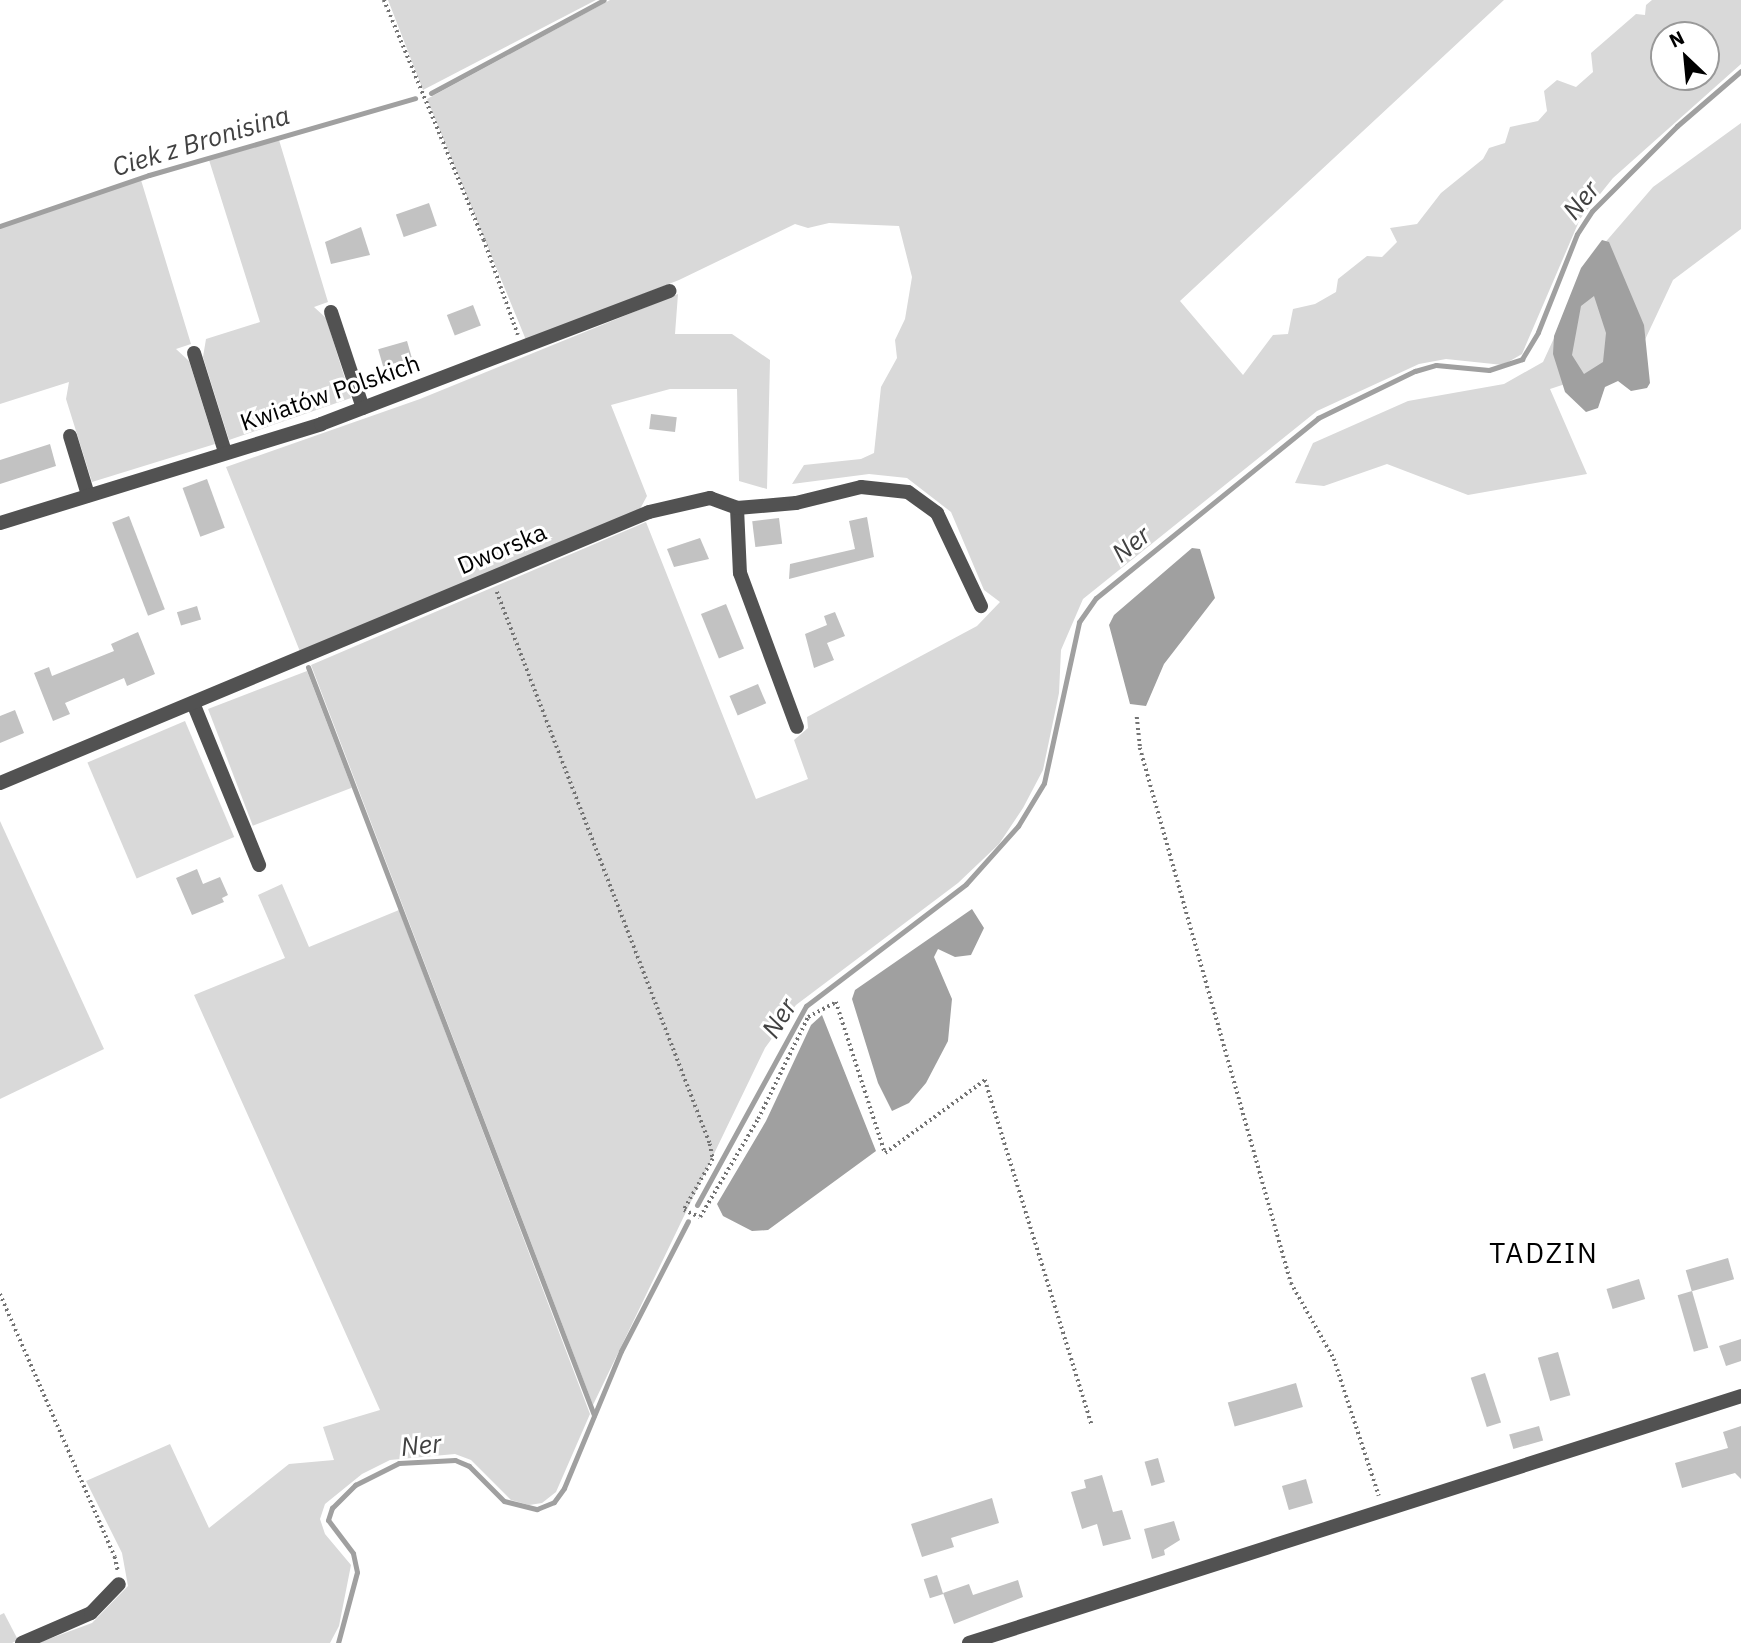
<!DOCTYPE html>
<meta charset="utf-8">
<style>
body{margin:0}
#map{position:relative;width:1741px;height:1643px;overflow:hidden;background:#fff;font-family:"IBM Plex Sans",sans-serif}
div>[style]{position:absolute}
.green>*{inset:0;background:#d9d9d9;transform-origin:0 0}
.water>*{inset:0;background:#a0a0a0}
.stream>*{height:5px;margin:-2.5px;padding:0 2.5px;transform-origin:2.5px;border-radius:2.5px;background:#a0a0a0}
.building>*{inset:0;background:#c2c2c2;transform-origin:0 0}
.path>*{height:3.5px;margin-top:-1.75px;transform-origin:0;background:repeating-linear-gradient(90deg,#747474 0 2px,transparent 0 5.5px)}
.street>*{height:14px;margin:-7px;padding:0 7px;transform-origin:7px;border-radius:7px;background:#525252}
span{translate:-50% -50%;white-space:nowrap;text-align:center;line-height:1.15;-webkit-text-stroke:6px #fff;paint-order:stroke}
.street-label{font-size:24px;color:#000}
.water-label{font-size:26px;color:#414141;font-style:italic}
.quarter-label{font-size:28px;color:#000;letter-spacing:2px}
.north{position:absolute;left:1650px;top:21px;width:70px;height:70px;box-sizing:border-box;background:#fff;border:2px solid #999;border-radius:50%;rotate:334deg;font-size:19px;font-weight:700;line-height:28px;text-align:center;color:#000}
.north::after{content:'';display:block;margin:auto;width:24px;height:32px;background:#000;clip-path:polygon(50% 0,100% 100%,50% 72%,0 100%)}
</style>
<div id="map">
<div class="green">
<i style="clip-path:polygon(388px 0,596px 0,423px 90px)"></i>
<i style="clip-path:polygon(evenodd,610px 0,1504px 0,1180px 301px,1243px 375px,1273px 335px,1288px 334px,1293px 309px,1315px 304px,1336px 292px,1338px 279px,1367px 256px,1382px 257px,1397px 242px,1390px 228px,1417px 224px,1441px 193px,1483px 159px,1489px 148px,1505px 143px,1510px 127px,1538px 121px,1547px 111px,1544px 91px,1557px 80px,1576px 87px,1593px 72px,1591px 53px,1636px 14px,1645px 15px,1646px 5px,1652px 0,1741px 0,1741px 64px,1613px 178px,1580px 219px,1522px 354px,1503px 365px,1446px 359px,1419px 364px,1317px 411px,1083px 599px,1061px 650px,1059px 693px,1043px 770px,1023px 808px,999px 844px,958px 883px,796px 1005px,765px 1048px,593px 1405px,311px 665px,646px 522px,756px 799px,808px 779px,794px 740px,808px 728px,807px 717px,977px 626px,1000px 602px,984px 590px,951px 512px,907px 478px,869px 474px,792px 484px,804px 465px,861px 459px,874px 453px,881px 387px,897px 358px,895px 340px,905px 319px,912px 277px,899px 226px,829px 223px,808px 228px,795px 224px,679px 280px,526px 340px,427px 99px,610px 0,1664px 35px,1706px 35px,1706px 77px,1664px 77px,1664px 35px)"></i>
<i style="clip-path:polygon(1741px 123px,1741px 229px,1673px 280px,1635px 361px,1550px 389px,1587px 474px,1468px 495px,1387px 464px,1324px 486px,1295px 483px,1313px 443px,1408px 401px,1504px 384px,1543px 362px,1590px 260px,1653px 187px)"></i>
<i style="clip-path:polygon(279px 140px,328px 302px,314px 307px,326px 318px,351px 398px,229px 440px,203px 357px,206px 339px,260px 322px,209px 160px)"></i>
<i style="clip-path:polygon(141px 180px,191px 344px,176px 349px,189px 361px,215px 444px,92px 482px,66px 399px,69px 382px,0 404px,0 227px)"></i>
<i style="clip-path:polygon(678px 294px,675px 334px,732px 334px,770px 360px,767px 489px,739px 481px,737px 389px,670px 389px,611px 405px,647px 496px,640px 509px,301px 654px,226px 467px,420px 399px)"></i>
<i style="left:307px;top:671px;width:125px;height:106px;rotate:69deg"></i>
<i style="left:185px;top:721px;width:126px;height:106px;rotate:67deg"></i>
<i style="clip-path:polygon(0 821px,104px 1049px,0 1099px)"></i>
<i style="clip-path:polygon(282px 884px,309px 947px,399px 910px,590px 1414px,556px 1492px,542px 1503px,529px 1505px,511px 1500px,471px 1460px,455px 1454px,390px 1460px,362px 1474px,325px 1504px,320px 1519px,325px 1534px,351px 1565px,339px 1626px,330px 1643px,38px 1643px,92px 1623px,128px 1586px,122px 1553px,86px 1481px,170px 1444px,209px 1528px,289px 1464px,334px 1460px,323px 1427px,380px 1410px,194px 995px,285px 958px,258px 895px)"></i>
<i style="clip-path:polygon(4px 1613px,18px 1640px,12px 1643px,0 1643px,0 1615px)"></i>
</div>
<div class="water">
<i style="clip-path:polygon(evenodd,1602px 240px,1609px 242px,1644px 325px,1650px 383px,1647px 388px,1631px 391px,1618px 381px,1605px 387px,1598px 408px,1586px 412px,1565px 392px,1553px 354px,1554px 336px,1581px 268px,1602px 240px,1594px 296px,1606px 333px,1603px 362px,1584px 374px,1572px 355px,1581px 306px,1594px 296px)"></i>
<i style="clip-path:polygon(1192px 548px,1200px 549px,1215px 598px,1164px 664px,1146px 706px,1130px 704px,1109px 625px,1114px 615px)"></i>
<i style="clip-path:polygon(972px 909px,984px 928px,971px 955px,955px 957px,938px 949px,934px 957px,952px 999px,948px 1041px,926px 1083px,909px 1103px,892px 1111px,878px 1083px,852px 999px,855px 990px)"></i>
<i style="clip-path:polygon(822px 1015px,876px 1151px,768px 1230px,752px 1231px,723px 1216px,717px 1204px,766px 1121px,811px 1025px)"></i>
</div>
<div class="stream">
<i style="left:431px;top:93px;width:196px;rotate:-28.3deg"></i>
<i style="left:0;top:226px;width:157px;rotate:-18.9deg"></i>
<i style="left:149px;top:175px;width:277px;rotate:-16.1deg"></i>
<i style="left:308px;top:667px;width:801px;rotate:69.08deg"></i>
<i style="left:697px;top:1205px;width:227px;rotate:-61.3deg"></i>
<i style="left:806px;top:1006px;width:201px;rotate:-37.3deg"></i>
<i style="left:966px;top:884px;width:78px;rotate:-48.1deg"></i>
<i style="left:1018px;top:826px;width:50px;rotate:-58.8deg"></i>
<i style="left:1044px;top:783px;width:165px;rotate:-77.7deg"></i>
<i style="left:1079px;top:622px;width:29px;rotate:-55deg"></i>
<i style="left:1096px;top:598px;width:286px;rotate:-39deg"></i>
<i style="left:1318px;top:418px;width:108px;rotate:-25.9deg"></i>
<i style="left:1415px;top:371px;width:22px;rotate:-16deg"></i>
<i style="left:1436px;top:365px;width:53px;rotate:5.4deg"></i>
<i style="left:1489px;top:370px;width:35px;rotate:-18deg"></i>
<i style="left:1522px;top:359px;width:31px;rotate:-59deg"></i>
<i style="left:1538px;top:332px;width:105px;rotate:-68.3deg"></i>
<i style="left:1577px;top:234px;width:27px;rotate:-57deg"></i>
<i style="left:1592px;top:211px;width:120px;rotate:-45deg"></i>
<i style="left:1677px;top:126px;width:84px;rotate:-40.7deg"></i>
<i style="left:338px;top:1643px;width:73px;rotate:-75deg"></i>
<i style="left:357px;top:1572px;width:19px;rotate:-102deg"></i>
<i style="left:353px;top:1553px;width:41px;rotate:-127.1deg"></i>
<i style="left:328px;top:1520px;width:13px;rotate:-72deg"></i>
<i style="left:332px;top:1508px;width:33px;rotate:-45deg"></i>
<i style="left:355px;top:1485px;width:49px;rotate:-26.6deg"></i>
<i style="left:399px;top:1463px;width:56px;rotate:-3.1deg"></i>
<i style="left:455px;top:1460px;width:15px;rotate:23deg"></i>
<i style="left:469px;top:1466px;width:49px;rotate:45deg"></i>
<i style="left:504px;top:1501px;width:34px;rotate:14deg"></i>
<i style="left:537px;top:1509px;width:18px;rotate:-22deg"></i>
<i style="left:554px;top:1502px;width:17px;rotate:-54deg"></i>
<i style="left:564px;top:1488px;width:148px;rotate:-67.4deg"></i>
<i style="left:621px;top:1351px;width:146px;rotate:-62.7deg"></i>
</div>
<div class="building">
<i style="left:429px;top:203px;width:24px;height:35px;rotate:71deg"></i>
<i style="clip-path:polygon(361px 227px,370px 255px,331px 264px,325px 242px)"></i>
<i style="left:473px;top:305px;width:22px;height:28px;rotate:69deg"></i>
<i style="left:407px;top:341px;width:18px;height:30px;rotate:74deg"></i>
<i style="left:651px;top:414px;width:26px;height:15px;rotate:7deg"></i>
<i style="clip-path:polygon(50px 444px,56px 466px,0 484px,0 460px)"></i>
<i style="left:207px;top:479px;width:52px;height:26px;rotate:70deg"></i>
<i style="left:129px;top:516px;width:100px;height:18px;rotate:69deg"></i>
<i style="clip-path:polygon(867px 517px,874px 557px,789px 579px,790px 564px,855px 549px,849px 521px)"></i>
<i style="left:779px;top:518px;width:26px;height:27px;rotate:83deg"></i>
<i style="clip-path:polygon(700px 538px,709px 559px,674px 567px,667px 549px)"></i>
<i style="left:726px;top:604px;width:48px;height:27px;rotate:68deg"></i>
<i style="left:197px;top:606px;width:14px;height:21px;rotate:73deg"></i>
<i style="clip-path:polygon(835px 612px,845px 636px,827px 643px,834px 660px,814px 668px,805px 634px,827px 625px,824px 616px)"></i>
<i style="clip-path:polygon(138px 632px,155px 674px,127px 686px,124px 678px,65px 703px,70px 714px,53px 721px,34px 673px,49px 667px,52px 676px,114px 651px,111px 644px)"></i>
<i style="left:758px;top:684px;width:21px;height:31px;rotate:67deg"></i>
<i style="clip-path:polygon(15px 710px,24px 733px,0 743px,0 716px)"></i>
<i style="clip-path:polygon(197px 869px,203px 884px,220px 877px,228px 895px,222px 898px,224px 902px,192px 915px,176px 878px)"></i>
<i style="left:1728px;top:1258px;width:22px;height:44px;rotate:74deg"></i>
<i style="left:1639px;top:1279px;width:21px;height:34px;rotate:73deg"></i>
<i style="left:1692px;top:1291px;width:59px;height:15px;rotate:74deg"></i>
<i style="clip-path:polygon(1741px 1339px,1741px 1361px,1726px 1366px,1719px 1346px)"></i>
<i style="left:1558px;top:1352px;width:45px;height:21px;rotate:74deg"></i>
<i style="left:1485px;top:1373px;width:52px;height:15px;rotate:72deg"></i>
<i style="left:1296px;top:1383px;width:25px;height:71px;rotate:74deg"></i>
<i style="left:1539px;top:1426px;width:15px;height:31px;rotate:74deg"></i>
<i style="clip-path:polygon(1741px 1426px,1741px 1479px,1735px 1473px,1682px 1488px,1675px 1463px,1728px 1448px,1723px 1432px)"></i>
<i style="left:1158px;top:1458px;width:25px;height:14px;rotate:74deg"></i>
<i style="clip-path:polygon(1102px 1475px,1113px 1512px,1122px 1510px,1131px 1539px,1103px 1546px,1097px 1524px,1082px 1529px,1071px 1492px,1086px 1488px,1084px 1480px)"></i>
<i style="left:1306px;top:1479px;width:25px;height:25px;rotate:74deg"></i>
<i style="clip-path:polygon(992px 1498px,999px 1523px,951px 1538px,954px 1547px,922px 1557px,911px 1524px)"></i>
<i style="clip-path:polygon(1174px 1521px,1180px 1540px,1164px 1550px,1165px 1555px,1152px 1559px,1144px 1529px)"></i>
<i style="left:937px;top:1575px;width:20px;height:14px;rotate:72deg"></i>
<i style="clip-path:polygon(1018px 1580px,1023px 1597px,954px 1624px,943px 1593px,969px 1584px,973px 1595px)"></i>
</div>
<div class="path">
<i style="left:384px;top:0;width:260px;rotate:67.4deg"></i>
<i style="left:484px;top:240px;width:101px;rotate:70.3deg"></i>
<i style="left:497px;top:592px;width:592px;rotate:68.9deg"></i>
<i style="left:710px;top:1144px;width:15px;rotate:79deg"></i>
<i style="left:713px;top:1159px;width:59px;rotate:119.6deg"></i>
<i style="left:684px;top:1210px;width:17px;rotate:24deg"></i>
<i style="left:700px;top:1217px;width:114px;rotate:-59.4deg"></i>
<i style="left:758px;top:1119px;width:114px;rotate:-63.9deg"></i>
<i style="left:808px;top:1017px;width:32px;rotate:-28deg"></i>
<i style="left:836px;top:1002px;width:159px;rotate:72deg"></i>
<i style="left:885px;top:1153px;width:124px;rotate:-36.1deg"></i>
<i style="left:985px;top:1080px;width:361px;rotate:72.8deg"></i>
<i style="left:1137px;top:717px;width:31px;rotate:84deg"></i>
<i style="left:1140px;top:748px;width:556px;rotate:74.24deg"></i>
<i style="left:1291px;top:1283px;width:87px;rotate:60.5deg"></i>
<i style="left:1334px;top:1359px;width:144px;rotate:71.8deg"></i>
<i style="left:0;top:1294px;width:287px;rotate:66.4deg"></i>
<i style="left:115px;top:1557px;width:14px;rotate:78deg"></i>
</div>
<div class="street">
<i style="left:331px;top:312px;width:101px;rotate:71.6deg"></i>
<i style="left:194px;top:353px;width:104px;rotate:72.6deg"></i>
<i style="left:70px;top:436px;width:62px;rotate:73deg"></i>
<i style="left:737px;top:508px;width:65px;rotate:87.4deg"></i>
<i style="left:740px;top:573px;width:164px;rotate:69.7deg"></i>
<i style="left:0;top:523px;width:336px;rotate:-17.1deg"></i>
<i style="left:321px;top:424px;width:373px;rotate:-20.9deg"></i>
<i style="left:193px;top:703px;width:175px;rotate:67.8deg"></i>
<i style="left:0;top:783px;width:703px;rotate:-22.66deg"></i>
<i style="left:649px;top:512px;width:63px;rotate:-12.9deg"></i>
<i style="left:710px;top:498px;width:29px;rotate:20deg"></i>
<i style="left:737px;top:508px;width:59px;rotate:-4.8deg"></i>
<i style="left:796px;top:503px;width:67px;rotate:-13.8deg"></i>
<i style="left:861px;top:487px;width:47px;rotate:6.1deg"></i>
<i style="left:908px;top:492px;width:36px;rotate:36deg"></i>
<i style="left:937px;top:513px;width:103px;rotate:64.7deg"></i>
<i style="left:22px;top:1643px;width:75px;rotate:-23.5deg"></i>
<i style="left:91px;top:1613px;width:40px;rotate:-46deg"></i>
<i style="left:969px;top:1643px;width:811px;rotate:-17.74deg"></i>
</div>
<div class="street-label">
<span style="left:330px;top:393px;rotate:-19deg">Kwiatów Polskich</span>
<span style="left:502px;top:549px;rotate:-23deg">Dworska</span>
</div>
<div class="water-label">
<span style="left:201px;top:141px;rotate:-17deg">Ciek z Bronisina</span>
<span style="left:1581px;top:200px;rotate:-51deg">Ner</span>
<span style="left:1131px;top:544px;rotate:-39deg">Ner</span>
<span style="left:779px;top:1018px;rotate:-58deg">Ner</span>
<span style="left:421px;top:1445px;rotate:-6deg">Ner</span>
</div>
<div class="quarter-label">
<span style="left:1544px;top:1253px">TADZIN</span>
</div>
<div class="north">N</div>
</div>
